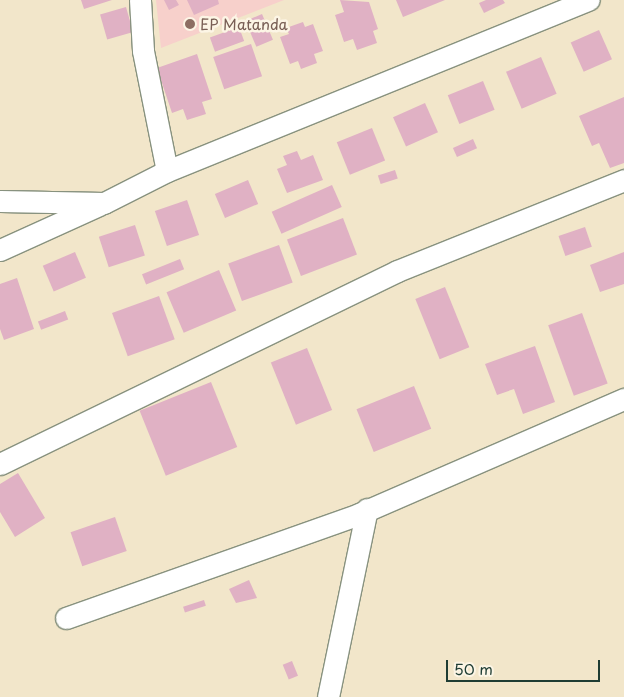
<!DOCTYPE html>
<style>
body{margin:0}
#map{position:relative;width:624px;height:697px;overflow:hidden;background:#f2e6ca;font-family:"Playpen Sans",sans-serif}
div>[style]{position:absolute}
.built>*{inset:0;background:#f7d0cb}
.building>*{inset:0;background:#e0b1c4;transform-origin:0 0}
.roads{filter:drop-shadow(1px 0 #88927f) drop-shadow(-1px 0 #88927f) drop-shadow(0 1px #88927f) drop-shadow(0 -1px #88927f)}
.street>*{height:21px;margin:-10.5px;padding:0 10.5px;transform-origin:10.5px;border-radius:10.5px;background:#fff}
.dots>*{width:14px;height:14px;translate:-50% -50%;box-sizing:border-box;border:2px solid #fcf5e5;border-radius:50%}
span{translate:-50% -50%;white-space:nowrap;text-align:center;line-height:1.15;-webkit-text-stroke:5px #fcf5e5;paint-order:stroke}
.education-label{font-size:15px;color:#785e54}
.left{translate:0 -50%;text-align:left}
.scale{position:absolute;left:446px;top:660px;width:154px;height:22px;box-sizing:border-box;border:2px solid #1f3d34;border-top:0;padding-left:6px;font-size:15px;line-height:18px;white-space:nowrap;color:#1f3d34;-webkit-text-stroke:4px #fcf5e5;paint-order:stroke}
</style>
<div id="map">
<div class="built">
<i style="clip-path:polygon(156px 0,284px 0,161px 48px)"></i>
</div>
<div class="building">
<i style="clip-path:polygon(81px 0,112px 0,84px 9px)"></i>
<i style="clip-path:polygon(164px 0,176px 0,179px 5px,169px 10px)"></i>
<i style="clip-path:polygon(187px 0,218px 0,219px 4px,194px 15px)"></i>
<i style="clip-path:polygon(340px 0,369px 2px,378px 29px,373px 31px,377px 43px,357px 50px,353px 39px,344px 42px,335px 15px,344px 12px)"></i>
<i style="clip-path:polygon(396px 0,445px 0,403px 17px)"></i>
<i style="clip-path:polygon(486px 0,503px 0,505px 3px,484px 13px,479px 3px)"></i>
<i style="left:126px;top:7px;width:26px;height:27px;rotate:74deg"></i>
<i style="left:262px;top:14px;width:28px;height:18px;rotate:67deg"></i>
<i style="clip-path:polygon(303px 22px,305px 27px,313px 24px,323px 51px,314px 54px,317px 63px,301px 69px,298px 61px,290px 64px,280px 37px,289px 34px,286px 28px)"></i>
<i style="left:239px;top:27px;width:15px;height:31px;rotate:70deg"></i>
<i style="left:599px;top:30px;width:32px;height:31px;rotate:66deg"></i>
<i style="left:251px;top:44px;width:34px;height:40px;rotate:71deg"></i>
<i style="clip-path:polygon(197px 54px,212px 99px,202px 102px,206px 114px,187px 120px,183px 109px,172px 113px,157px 68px)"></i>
<i style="left:541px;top:57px;width:40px;height:38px;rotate:67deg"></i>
<i style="left:483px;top:81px;width:31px;height:38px;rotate:68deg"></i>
<i style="clip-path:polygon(624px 97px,624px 163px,610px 168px,599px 143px,592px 146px,579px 116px)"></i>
<i style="left:425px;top:103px;width:32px;height:35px;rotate:66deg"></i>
<i style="left:372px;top:128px;width:35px;height:38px;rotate:68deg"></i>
<i style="left:473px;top:139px;width:10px;height:22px;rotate:66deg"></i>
<i style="clip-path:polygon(297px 151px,301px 160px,313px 155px,323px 180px,287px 193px,277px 169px,287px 165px,283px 156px)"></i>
<i style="left:395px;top:170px;width:9px;height:18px;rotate:72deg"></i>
<i style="left:248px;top:180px;width:26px;height:36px;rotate:67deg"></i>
<i style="left:332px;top:185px;width:24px;height:66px;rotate:66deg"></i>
<i style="left:187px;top:200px;width:37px;height:34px;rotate:71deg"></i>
<i style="left:343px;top:218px;width:39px;height:60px;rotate:69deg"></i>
<i style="left:135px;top:225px;width:32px;height:38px;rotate:72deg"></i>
<i style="left:585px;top:227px;width:21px;height:28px;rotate:71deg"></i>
<i style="left:279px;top:245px;width:40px;height:54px;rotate:70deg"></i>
<i style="left:75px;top:252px;width:28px;height:35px;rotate:67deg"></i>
<i style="clip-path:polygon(624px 252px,624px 284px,600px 292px,590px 265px)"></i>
<i style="left:180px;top:259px;width:11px;height:41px;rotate:68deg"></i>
<i style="left:219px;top:270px;width:44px;height:57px;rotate:67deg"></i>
<i style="clip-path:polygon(17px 278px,34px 329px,4px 340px,0 329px,0 284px)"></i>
<i style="left:445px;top:287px;width:65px;height:32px;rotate:68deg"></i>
<i style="left:159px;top:296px;width:46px;height:50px;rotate:70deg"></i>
<i style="left:65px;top:311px;width:9px;height:29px;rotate:69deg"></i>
<i style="left:582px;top:313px;width:75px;height:36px;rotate:70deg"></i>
<i style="clip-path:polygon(535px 346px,555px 402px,523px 414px,514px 389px,497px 395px,485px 364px)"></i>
<i style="left:307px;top:348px;width:67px;height:39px;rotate:68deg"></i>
<i style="left:211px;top:382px;width:70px;height:77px;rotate:68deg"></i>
<i style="left:414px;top:386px;width:46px;height:62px;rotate:68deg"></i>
<i style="clip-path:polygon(18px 473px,45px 518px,15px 537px,0 512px,0 484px)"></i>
<i style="left:115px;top:517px;width:36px;height:47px;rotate:71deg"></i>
<i style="clip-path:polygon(249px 580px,257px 598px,236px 603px,229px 589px)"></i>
<i style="left:204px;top:600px;width:6px;height:22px;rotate:72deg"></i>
<i style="left:292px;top:661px;width:16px;height:10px;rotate:68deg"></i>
</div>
<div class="roads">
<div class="street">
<i style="left:140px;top:0;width:51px;rotate:86.6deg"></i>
<i style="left:143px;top:51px;width:122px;rotate:78.7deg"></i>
<i style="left:0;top:201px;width:104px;rotate:1.1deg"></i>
<i style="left:104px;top:203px;width:71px;rotate:-26.9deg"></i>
<i style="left:167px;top:171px;width:455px;rotate:-22.1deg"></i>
<i style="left:0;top:250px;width:109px;rotate:-24.4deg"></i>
<i style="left:0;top:464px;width:441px;rotate:-25.9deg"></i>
<i style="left:397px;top:271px;width:245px;rotate:-21.8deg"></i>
<i style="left:66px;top:618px;width:311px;rotate:-19.5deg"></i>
<i style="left:359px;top:514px;width:289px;rotate:-23.5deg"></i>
<i style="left:328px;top:697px;width:192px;rotate:-78.3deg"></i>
</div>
</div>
<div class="dots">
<i style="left:190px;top:24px;background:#8d6e63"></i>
</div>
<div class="education-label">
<span class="left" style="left:200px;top:24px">EP Matanda</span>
</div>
<div class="scale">50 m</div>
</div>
